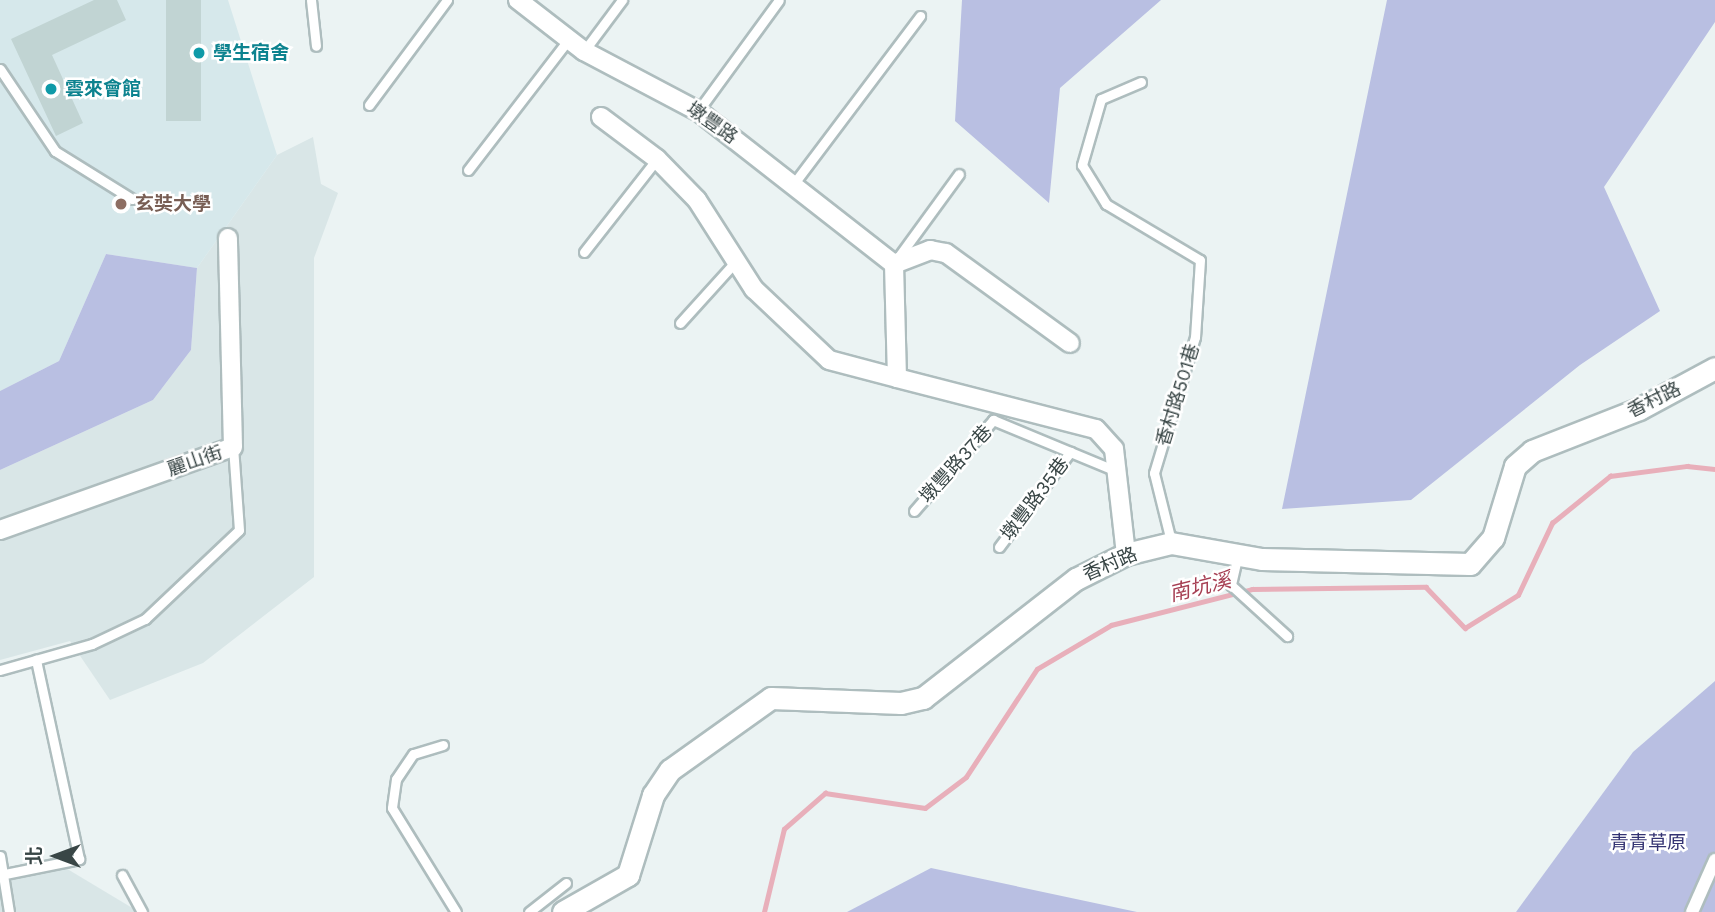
<!DOCTYPE html>
<meta charset="utf-8">
<style>
body{margin:0}
#map{position:relative;width:1715px;height:912px;overflow:hidden;background:#ebf3f3;font-family:"Work Sans","Noto Sans TC",sans-serif}
div>[style]{position:absolute}
.residential>*{inset:0;background:#d9e6e7}
.education>*{inset:0;background:#d6e8eb}
.green>*{inset:0;background:#b9bfe2}
.stream>*{height:4.5px;margin:-2.25px;padding:0 2.25px;transform-origin:2.25px;border-radius:2.25px;background:#e8afba}
.building>*{inset:0;background:#c1d4d3;transform-origin:0 0}
.roads{filter:drop-shadow(2px 0 #aebdbe) drop-shadow(-2px 0 #aebdbe) drop-shadow(0 2px #aebdbe) drop-shadow(0 -2px #aebdbe)}
.service>*{height:9px;margin:-4.5px;padding:0 4.5px;transform-origin:4.5px;border-radius:4.5px;background:#fff}
.pedestrian>*{height:12px;margin:-6px;padding:0 6px;transform-origin:6px;border-radius:6px;background:#fff}
.minor>*{height:18px;margin:-9px;padding:0 9px;transform-origin:9px;border-radius:9px;background:#fff}
.tertiary>*{height:21px;margin:-10.5px;padding:0 10.5px;transform-origin:10.5px;border-radius:10.5px;background:#fff}
.dots>*{width:19px;height:19px;translate:-50% -50%;box-sizing:border-box;border:4px solid #fff;border-radius:50%}
span{translate:-50% -50%;white-space:nowrap;text-align:center;line-height:1.15;-webkit-text-stroke:5px #fff;paint-order:stroke}
.culture-label{font-size:19px;color:#0d838f;font-weight:700}
.left{translate:0 -50%;text-align:left}
.street-label{font-size:19px;color:#394646}
.education-label{font-size:19px;color:#785e54;font-weight:700}
.park-label{font-size:19px;color:#343372}
.water-label{font-size:21px;color:#a63f53;font-style:italic}
.north{position:absolute;left:21px;top:821px;width:70px;height:70px;-webkit-text-stroke:5px #fff;paint-order:stroke;rotate:270deg;font-size:19px;font-weight:700;line-height:28px;text-align:center;color:#394646}
.north::after{content:'';display:block;margin:auto;width:24px;height:32px;background:#394646;clip-path:polygon(50% 0,100% 100%,50% 72%,0 100%)}
</style>
<div id="map">
<div class="residential">
<i style="clip-path:polygon(313px 137px,321px 184px,338px 193px,314px 258px,314px 577px,203px 663px,110px 700px,70px 641px,0 660px,0 470px,153px 400px,191px 350px,197px 268px,277px 155px)"></i>
<i style="clip-path:polygon(59px 864px,139px 912px,0 912px,0 878px)"></i>
</div>
<div class="education">
<i style="clip-path:polygon(0 0,228px 0,277px 155px,197px 268px,106px 254px,59px 361px,0 391px)"></i>
</div>
<div class="green">
<i style="clip-path:polygon(962px 0,1161px 0,1060px 88px,1049px 203px,955px 121px)"></i>
<i style="clip-path:polygon(1387px 0,1715px 0,1715px 22px,1604px 187px,1660px 311px,1580px 365px,1411px 500px,1282px 509px)"></i>
<i style="clip-path:polygon(106px 254px,197px 268px,191px 350px,153px 400px,0 470px,0 391px,59px 361px)"></i>
<i style="clip-path:polygon(1715px 681px,1715px 912px,1516px 912px,1633px 752px)"></i>
<i style="clip-path:polygon(931px 868px,1137px 912px,847px 912px)"></i>
</div>
<div class="stream">
<i style="left:764px;top:912px;width:85px;rotate:-76.5deg"></i>
<i style="left:784px;top:829px;width:55px;rotate:-41.3deg"></i>
<i style="left:825px;top:793px;width:101px;rotate:8.5deg"></i>
<i style="left:925px;top:808px;width:51px;rotate:-37.1deg"></i>
<i style="left:966px;top:777px;width:129px;rotate:-56.7deg"></i>
<i style="left:1037px;top:669px;width:86px;rotate:-30.7deg"></i>
<i style="left:1111px;top:625px;width:146px;rotate:-14.3deg"></i>
<i style="left:1252px;top:589px;width:174px;rotate:-0.7deg"></i>
<i style="left:1426px;top:587px;width:57px;rotate:46.4deg"></i>
<i style="left:1465px;top:628px;width:62px;rotate:-31.9deg"></i>
<i style="left:1518px;top:595px;width:80px;rotate:-64.7deg"></i>
<i style="left:1552px;top:523px;width:75px;rotate:-39deg"></i>
<i style="left:1610px;top:476px;width:78px;rotate:-7.4deg"></i>
<i style="left:1687px;top:466px;width:28px;rotate:6deg"></i>
</div>
<div class="building">
<i style="clip-path:polygon(94px 0,117px 0,126px 20px,52px 55px,83px 123px,56px 136px,11px 39px)"></i>
<i style="left:166px;top:0;width:35px;height:121px"></i>
</div>
<div class="roads">
<div class="service">
<i style="left:311px;top:0;width:46px;rotate:83.8deg"></i>
<i style="left:584px;top:51px;width:64px;rotate:-53.3deg"></i>
<i style="left:0;top:69px;width:99px;rotate:56.1deg"></i>
<i style="left:55px;top:151px;width:91px;rotate:31.9deg"></i>
<i style="left:1141px;top:82px;width:43px;rotate:157deg"></i>
<i style="left:1101px;top:99px;width:69px;rotate:106.1deg"></i>
<i style="left:1082px;top:165px;width:46px;rotate:58.4deg"></i>
<i style="left:1106px;top:204px;width:109px;rotate:30.8deg"></i>
<i style="left:1200px;top:260px;width:77px;rotate:93.7deg"></i>
<i style="left:1195px;top:337px;width:142px;rotate:106.8deg"></i>
<i style="left:1154px;top:473px;width:70px;rotate:76deg"></i>
<i style="left:369px;top:105px;width:131px;rotate:-53.4deg"></i>
<i style="left:698px;top:111px;width:137px;rotate:-53.9deg"></i>
<i style="left:468px;top:170px;width:165px;rotate:-52.4deg"></i>
<i style="left:795px;top:182px;width:208px;rotate:-53deg"></i>
<i style="left:584px;top:252px;width:118px;rotate:-51.9deg"></i>
<i style="left:897px;top:259px;width:105px;rotate:-53.9deg"></i>
<i style="left:680px;top:323px;width:84px;rotate:-47.9deg"></i>
<i style="left:914px;top:511px;width:121px;rotate:-49deg"></i>
<i style="left:993px;top:420px;width:133px;rotate:22.5deg"></i>
<i style="left:999px;top:547px;width:119px;rotate:-53.2deg"></i>
<i style="left:1238px;top:554px;width:32px;rotate:103deg"></i>
<i style="left:1231px;top:585px;width:76px;rotate:42.3deg"></i>
<i style="left:0;top:670px;width:96px;rotate:-15.8deg"></i>
<i style="left:92px;top:644px;width:59px;rotate:-25.3deg"></i>
<i style="left:145px;top:619px;width:129px;rotate:-43.4deg"></i>
<i style="left:239px;top:530px;width:83px;rotate:-94.1deg"></i>
<i style="left:443px;top:745px;width:31px;rotate:163deg"></i>
<i style="left:413px;top:754px;width:30px;rotate:124deg"></i>
<i style="left:396px;top:779px;width:29px;rotate:98deg"></i>
<i style="left:392px;top:808px;width:122px;rotate:58.4deg"></i>
<i style="left:0;top:856px;width:57px;rotate:80.9deg"></i>
<i style="left:0;top:875px;width:81px;rotate:-11.4deg"></i>
<i style="left:79px;top:859px;width:204px;rotate:-102.2deg"></i>
<i style="left:122px;top:875px;width:42px;rotate:61.6deg"></i>
<i style="left:529px;top:912px;width:47px;rotate:-38.1deg"></i>
</div>
<div class="pedestrian">
<i style="left:1692px;top:912px;width:57px;rotate:-66.1deg"></i>
</div>
<div class="minor">
<i style="left:518px;top:0;width:83px;rotate:37.7deg"></i>
<i style="left:584px;top:51px;width:129px;rotate:27.8deg"></i>
<i style="left:698px;top:111px;width:249px;rotate:38deg"></i>
<i style="left:894px;top:264px;width:114px;rotate:88.5deg"></i>
<i style="left:897px;top:378px;width:205px;rotate:14.4deg"></i>
<i style="left:1096px;top:429px;width:27px;rotate:48deg"></i>
<i style="left:1114px;top:449px;width:106px;rotate:83.5deg"></i>
<i style="left:601px;top:117px;width:70px;rotate:36.9deg"></i>
<i style="left:657px;top:159px;width:57px;rotate:45.7deg"></i>
<i style="left:697px;top:200px;width:106px;rotate:57.4deg"></i>
<i style="left:754px;top:289px;width:103px;rotate:43.4deg"></i>
<i style="left:829px;top:360px;width:70px;rotate:14.8deg"></i>
<i style="left:894px;top:264px;width:39px;rotate:-21deg"></i>
<i style="left:930px;top:250px;width:16px;rotate:11deg"></i>
<i style="left:946px;top:253px;width:153px;rotate:36deg"></i>
<i style="left:0;top:530px;width:247px;rotate:-19.6deg"></i>
<i style="left:233px;top:447px;width:209px;rotate:-91.4deg"></i>
</div>
<div class="tertiary">
<i style="left:563px;top:912px;width:75px;rotate:-29.6deg"></i>
<i style="left:628px;top:875px;width:84px;rotate:-72.6deg"></i>
<i style="left:653px;top:795px;width:30px;rotate:-56deg"></i>
<i style="left:670px;top:770px;width:124px;rotate:-35.5deg"></i>
<i style="left:771px;top:698px;width:130px;rotate:2.2deg"></i>
<i style="left:901px;top:703px;width:23px;rotate:-13deg"></i>
<i style="left:923px;top:698px;width:194px;rotate:-37.9deg"></i>
<i style="left:1076px;top:579px;width:56px;rotate:-26.6deg"></i>
<i style="left:1126px;top:554px;width:46px;rotate:-13.7deg"></i>
<i style="left:1171px;top:543px;width:92px;rotate:10deg"></i>
<i style="left:1262px;top:559px;width:208px;rotate:1.4deg"></i>
<i style="left:1470px;top:564px;width:35px;rotate:-49deg"></i>
<i style="left:1493px;top:538px;width:75px;rotate:-73deg"></i>
<i style="left:1515px;top:466px;width:23px;rotate:-41deg"></i>
<i style="left:1532px;top:451px;width:115px;rotate:-21.4deg"></i>
<i style="left:1639px;top:409px;width:86px;rotate:-28.3deg"></i>
</div>
</div>
<div class="dots">
<i style="left:199px;top:53px;background:#0f9aa8"></i>
<i style="left:51px;top:89px;background:#0f9aa8"></i>
<i style="left:121px;top:204px;background:#8d6e63"></i>
</div>
<div class="culture-label">
<span class="left" style="left:213px;top:53px">學生宿舍</span>
<span class="left" style="left:65px;top:89px">雲來會館</span>
</div>
<div class="street-label">
<span style="left:712px;top:123px;rotate:35deg">墩豐路</span>
<span style="left:1178px;top:395px;rotate:-73deg">香村路501巷</span>
<span style="left:1654px;top:400px;rotate:-26deg">香村路</span>
<span style="left:195px;top:461px;rotate:-19deg">麗山街</span>
<span style="left:956px;top:464px;rotate:-48deg">墩豐路37巷</span>
<span style="left:1035px;top:499px;rotate:-53deg">墩豐路35巷</span>
<span style="left:1110px;top:564px;rotate:-23deg">香村路</span>
</div>
<div class="education-label">
<span class="left" style="left:135px;top:204px">玄奘大學</span>
</div>
<div class="park-label">
<span style="left:1648px;top:843px">青青草原</span>
</div>
<div class="water-label">
<span style="left:1200px;top:587px;rotate:-14deg">南坑溪</span>
</div>
<div class="north">北</div>
</div>
